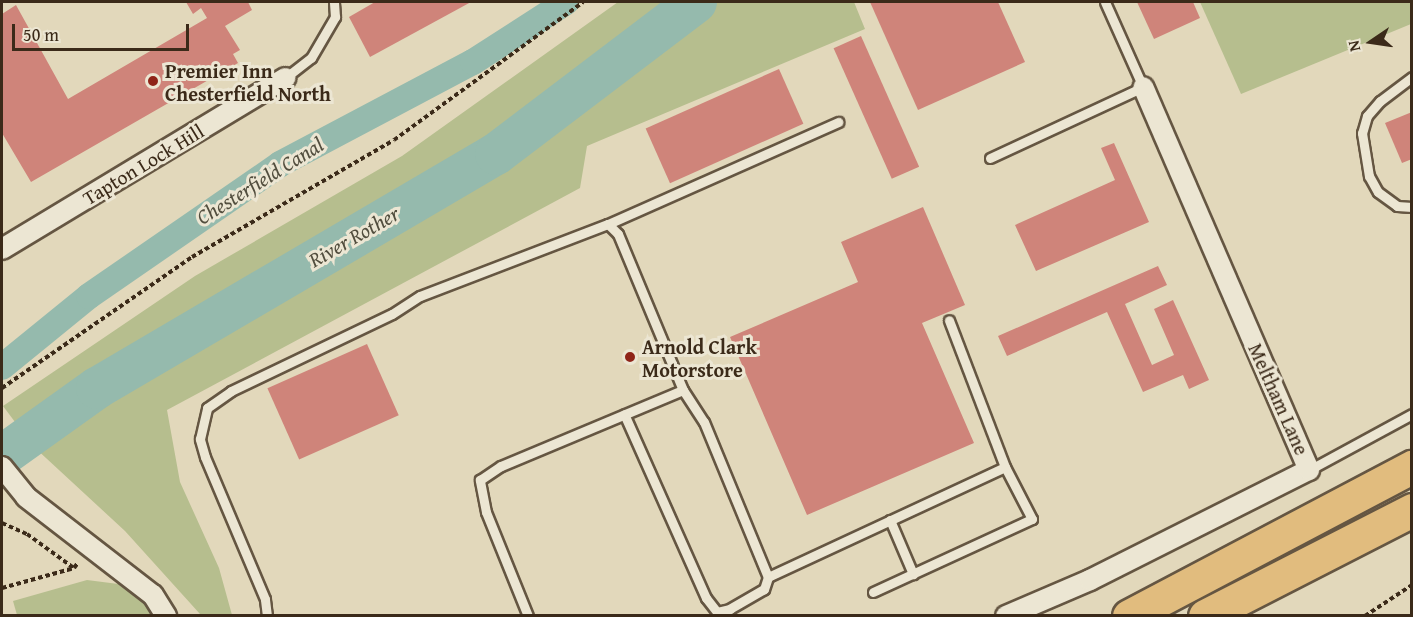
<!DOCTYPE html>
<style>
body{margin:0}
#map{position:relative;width:1413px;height:617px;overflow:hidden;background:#e2d8bb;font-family:"Gentium Book Plus",serif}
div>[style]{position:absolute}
.green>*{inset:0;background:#b6be8e}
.canal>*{height:26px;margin:-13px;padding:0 13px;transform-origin:13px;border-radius:13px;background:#95baad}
.river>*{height:42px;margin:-21px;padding:0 21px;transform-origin:21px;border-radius:21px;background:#95baad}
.building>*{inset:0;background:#cf847a;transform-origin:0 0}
.path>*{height:4px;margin-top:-2px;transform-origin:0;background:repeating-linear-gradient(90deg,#3b2a19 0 4.5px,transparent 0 7.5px)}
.roads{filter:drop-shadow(2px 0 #655642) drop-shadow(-2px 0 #655642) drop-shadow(0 2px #655642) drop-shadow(0 -2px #655642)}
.lane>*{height:9px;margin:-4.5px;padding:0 4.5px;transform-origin:4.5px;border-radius:4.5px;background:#ece6d3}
.street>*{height:20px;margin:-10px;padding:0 10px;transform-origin:10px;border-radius:10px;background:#ece6d3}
.highway>*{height:33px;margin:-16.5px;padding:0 16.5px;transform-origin:16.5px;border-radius:16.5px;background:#e1bc7e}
.dots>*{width:16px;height:16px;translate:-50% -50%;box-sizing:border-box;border:3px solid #ece6d3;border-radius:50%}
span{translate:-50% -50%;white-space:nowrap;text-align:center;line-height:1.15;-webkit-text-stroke:6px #ece6d3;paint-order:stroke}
.poi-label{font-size:20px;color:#3b2a19;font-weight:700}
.left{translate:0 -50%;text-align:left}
.street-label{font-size:20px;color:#3b2a19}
.water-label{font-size:21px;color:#524e3e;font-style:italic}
.frame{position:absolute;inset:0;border:3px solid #3b2a19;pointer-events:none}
.north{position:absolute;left:1341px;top:12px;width:60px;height:60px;-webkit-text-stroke:4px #ece6d3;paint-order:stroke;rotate:257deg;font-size:16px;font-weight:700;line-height:24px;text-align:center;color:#3b2a19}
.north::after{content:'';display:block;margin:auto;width:21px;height:27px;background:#3b2a19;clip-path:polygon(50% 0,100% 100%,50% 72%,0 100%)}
.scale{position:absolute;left:12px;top:24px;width:177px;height:27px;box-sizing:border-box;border:3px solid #3b2a19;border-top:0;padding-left:8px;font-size:18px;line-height:21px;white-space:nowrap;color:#3b2a19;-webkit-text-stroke:4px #ece6d3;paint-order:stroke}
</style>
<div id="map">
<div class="green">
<i style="clip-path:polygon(618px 2px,854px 2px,865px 29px,587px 146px,580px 188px,167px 410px,180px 482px,219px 568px,232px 615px,200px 614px,125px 531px,33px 446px,3px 406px,195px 276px,402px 156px)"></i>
<i style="clip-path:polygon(1200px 2px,1411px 2px,1411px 24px,1241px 94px)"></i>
<i style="clip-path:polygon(87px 580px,126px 585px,142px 598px,153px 615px,17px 615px,13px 601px)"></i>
</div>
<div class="canal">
<i style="left:2px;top:367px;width:112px;rotate:-39.2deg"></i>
<i style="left:89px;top:296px;width:232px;rotate:-34.6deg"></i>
<i style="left:280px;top:164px;width:218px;rotate:-27.9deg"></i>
<i style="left:473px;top:62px;width:111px;rotate:-32.8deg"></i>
</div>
<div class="river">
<i style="left:2px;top:456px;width:117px;rotate:-35.6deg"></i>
<i style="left:97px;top:388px;width:463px;rotate:-30.4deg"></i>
<i style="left:496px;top:154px;width:251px;rotate:-37.2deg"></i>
</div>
<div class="building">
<i style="clip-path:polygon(186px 2px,248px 2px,252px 10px,225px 26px,240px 50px,233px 54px,238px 63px,31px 182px,2px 133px,2px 14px,16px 5px,68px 99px,207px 18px,201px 8px,193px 14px)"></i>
<i style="clip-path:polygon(375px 2px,471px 2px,370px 57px,349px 17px)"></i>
<i style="clip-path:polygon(870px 2px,998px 2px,1025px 62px,918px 110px)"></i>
<i style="clip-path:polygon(1137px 2px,1193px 2px,1200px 18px,1154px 39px)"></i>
<i style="left:861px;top:36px;width:143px;height:30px;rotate:66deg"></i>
<i style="left:779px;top:69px;width:60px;height:146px;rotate:66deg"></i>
<i style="clip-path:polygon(1412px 112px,1412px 159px,1402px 163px,1385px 123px)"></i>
<i style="clip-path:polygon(1114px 143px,1149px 222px,1036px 271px,1015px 225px,1115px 180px,1101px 148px)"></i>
<i style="clip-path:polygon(923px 207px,965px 305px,922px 323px,974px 443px,807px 515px,730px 337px,858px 282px,841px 242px)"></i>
<i style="clip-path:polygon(1158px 266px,1167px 285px,1125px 304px,1152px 365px,1174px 355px,1154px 309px,1173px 300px,1209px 380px,1189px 389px,1183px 375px,1143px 392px,1107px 312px,1007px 356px,998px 336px)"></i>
<i style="left:367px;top:344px;width:78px;height:109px;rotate:66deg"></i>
</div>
<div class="path">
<i style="left:2px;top:388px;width:231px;rotate:-34.6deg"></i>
<i style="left:192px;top:257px;width:233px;rotate:-30.1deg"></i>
<i style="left:394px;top:140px;width:234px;rotate:-36.1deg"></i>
<i style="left:2px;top:523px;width:27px;rotate:24deg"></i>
<i style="left:27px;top:534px;width:58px;rotate:35.9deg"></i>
<i style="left:2px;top:588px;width:75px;rotate:-15.5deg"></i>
<i style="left:74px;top:568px;width:5px;rotate:-53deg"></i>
<i style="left:1365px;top:616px;width:56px;rotate:-33.4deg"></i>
</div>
<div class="roads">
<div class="lane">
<i style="left:1412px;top:77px;width:40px;rotate:143deg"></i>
<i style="left:1380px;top:101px;width:20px;rotate:131deg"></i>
<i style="left:1367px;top:116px;width:18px;rotate:106deg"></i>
<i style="left:1362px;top:133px;width:44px;rotate:80.8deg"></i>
<i style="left:1369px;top:176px;width:18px;rotate:61deg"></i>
<i style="left:1378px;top:192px;width:24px;rotate:36deg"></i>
<i style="left:1397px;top:206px;width:15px;rotate:4deg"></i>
<i style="left:285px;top:78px;width:33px;rotate:-38deg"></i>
<i style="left:311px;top:58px;width:48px;rotate:-59.7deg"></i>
<i style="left:335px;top:17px;width:15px;rotate:-94deg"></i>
<i style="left:990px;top:158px;width:169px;rotate:-24.9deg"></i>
<i style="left:1143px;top:87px;width:93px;rotate:-114.1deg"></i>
<i style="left:608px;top:224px;width:252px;rotate:-23.9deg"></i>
<i style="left:1309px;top:470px;width:117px;rotate:-28.5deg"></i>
<i style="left:890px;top:520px;width:59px;rotate:66.9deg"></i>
<i style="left:768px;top:577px;width:261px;rotate:-24.9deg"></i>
<i style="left:873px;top:592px;width:175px;rotate:-24.7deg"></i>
<i style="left:1032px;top:519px;width:59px;rotate:-117.4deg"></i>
<i style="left:1005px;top:467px;width:157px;rotate:-110.9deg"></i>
<i style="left:267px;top:616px;width:17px;rotate:-97deg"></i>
<i style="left:265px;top:599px;width:154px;rotate:-112.9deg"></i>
<i style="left:205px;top:457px;width:19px;rotate:-106deg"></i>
<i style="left:200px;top:439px;width:32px;rotate:-77deg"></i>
<i style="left:207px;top:408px;width:29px;rotate:-35deg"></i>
<i style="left:231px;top:391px;width:178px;rotate:-25.6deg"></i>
<i style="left:392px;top:314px;width:33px;rotate:-33deg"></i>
<i style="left:420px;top:296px;width:201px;rotate:-21deg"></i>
<i style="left:608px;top:224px;width:14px;rotate:45deg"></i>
<i style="left:618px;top:234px;width:169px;rotate:67.4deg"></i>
<i style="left:683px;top:390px;width:38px;rotate:57deg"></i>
<i style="left:704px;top:422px;width:168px;rotate:67.6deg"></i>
<i style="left:768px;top:577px;width:13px;rotate:108deg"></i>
<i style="left:764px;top:589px;width:39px;rotate:150deg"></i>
<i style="left:730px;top:609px;width:13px;rotate:167deg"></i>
<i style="left:717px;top:612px;width:18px;rotate:-128deg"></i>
<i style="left:706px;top:598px;width:201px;rotate:-114deg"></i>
<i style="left:528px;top:616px;width:112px;rotate:-112deg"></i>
<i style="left:486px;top:512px;width:33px;rotate:-101deg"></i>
<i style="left:480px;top:480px;width:25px;rotate:-34deg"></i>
<i style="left:501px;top:466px;width:197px;rotate:-22.7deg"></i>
</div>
<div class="street">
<i style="left:2px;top:249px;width:331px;rotate:-31.1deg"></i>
<i style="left:2px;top:467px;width:38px;rotate:51deg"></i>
<i style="left:26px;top:497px;width:160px;rotate:37.7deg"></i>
<i style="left:153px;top:595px;width:25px;rotate:58deg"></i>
<i style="left:1006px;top:616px;width:91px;rotate:-23.2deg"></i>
<i style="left:1090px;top:580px;width:245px;rotate:-26.7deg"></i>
<i style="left:1309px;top:470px;width:417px;rotate:-113.4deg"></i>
</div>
<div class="highway">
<i style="left:1129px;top:616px;width:320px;rotate:-27.8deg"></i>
<i style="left:1205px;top:616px;width:233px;rotate:-27.1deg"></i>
</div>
</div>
<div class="dots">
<i style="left:153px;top:81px;background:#8f2418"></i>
<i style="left:630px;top:357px;background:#8f2418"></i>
</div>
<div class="poi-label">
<span class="left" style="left:165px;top:82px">Premier Inn<br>Chesterfield North</span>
<span class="left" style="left:642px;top:358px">Arnold Clark<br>Motorstore</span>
</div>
<div class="street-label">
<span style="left:143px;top:164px;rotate:-31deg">Tapton Lock Hill</span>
<span style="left:1279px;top:399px;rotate:66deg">Meltham Lane</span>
</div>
<div class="water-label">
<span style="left:260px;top:181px;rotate:-32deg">Chesterfield Canal</span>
<span style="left:354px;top:237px;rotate:-30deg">River Rother</span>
</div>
<div class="frame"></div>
<div class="north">N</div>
<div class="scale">50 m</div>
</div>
